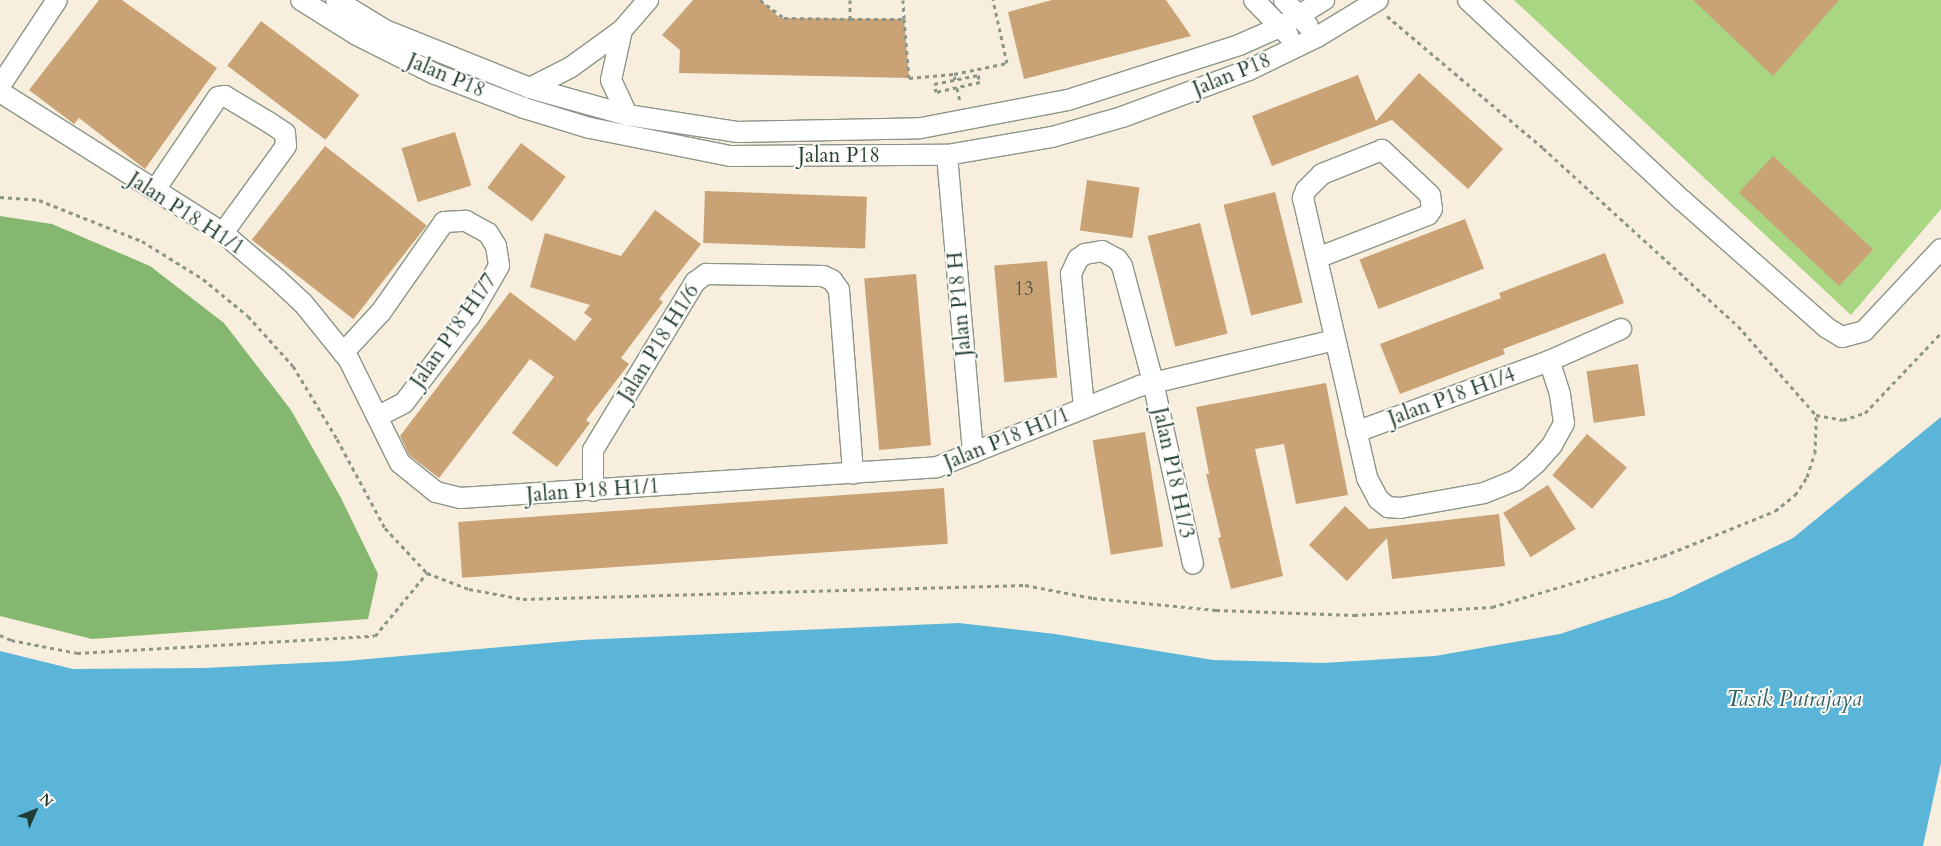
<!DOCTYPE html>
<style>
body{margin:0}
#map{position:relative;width:1941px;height:846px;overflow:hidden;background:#f7eedd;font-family:Cardo,serif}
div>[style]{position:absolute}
.green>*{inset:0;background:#a9d682}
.forest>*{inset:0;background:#86b770}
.water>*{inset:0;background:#5bb5d8}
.building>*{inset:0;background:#c9a376;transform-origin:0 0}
.path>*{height:3px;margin-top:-1.5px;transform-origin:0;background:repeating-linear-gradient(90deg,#8b9688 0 4px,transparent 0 8px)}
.roads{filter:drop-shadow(1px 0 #8b9688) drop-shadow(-1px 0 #8b9688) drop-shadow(0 1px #8b9688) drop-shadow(0 -1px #8b9688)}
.minor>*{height:20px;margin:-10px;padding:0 10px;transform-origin:10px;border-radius:10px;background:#fff}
span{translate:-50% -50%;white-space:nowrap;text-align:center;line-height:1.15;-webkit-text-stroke:4px #fdfcf7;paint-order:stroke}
.number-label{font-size:19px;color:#4a5644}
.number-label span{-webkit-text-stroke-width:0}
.street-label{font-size:21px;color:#1f3d34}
.water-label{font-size:22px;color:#316165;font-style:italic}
.north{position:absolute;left:10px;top:786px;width:50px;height:50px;-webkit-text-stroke:4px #fdfcf7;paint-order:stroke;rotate:46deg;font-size:14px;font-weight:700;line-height:20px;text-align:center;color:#1f3d34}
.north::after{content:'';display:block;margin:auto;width:18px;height:22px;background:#1f3d34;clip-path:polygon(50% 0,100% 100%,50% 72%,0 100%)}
</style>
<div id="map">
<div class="green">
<i style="clip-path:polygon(1514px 0,1941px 0,1941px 209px,1851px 315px)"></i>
</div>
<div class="forest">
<i style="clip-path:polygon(0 216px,52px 224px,150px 266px,224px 323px,291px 410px,341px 498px,378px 574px,368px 619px,92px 639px,0 616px)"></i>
</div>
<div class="water">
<i style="clip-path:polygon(1941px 417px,1941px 763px,1923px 846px,0 846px,0 651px,73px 669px,203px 668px,346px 661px,581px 640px,959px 623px,1055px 634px,1213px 660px,1323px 663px,1435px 656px,1560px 634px,1671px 597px,1793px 538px)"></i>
</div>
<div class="building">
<i style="clip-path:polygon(99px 0,122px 0,217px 68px,145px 169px,79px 118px,74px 124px,29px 90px)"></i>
<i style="clip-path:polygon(693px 0,760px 0,780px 18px,904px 19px,909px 78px,679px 73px,680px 50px,662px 35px)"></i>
<i style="clip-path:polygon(1052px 0,1166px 0,1191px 36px,1024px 79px,1008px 12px)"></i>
<i style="clip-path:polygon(1693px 0,1839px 0,1773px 76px)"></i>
<i style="left:261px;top:21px;width:123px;height:56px;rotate:37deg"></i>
<i style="clip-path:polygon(1419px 73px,1503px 149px,1468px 189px,1392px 120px,1272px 166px,1252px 116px,1358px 75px,1376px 121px)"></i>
<i style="left:455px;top:132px;width:56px;height:56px;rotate:73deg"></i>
<i style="left:521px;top:143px;width:56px;height:56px;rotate:37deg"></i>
<i style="left:325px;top:146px;width:129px;height:119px;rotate:38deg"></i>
<i style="left:1773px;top:156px;width:137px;height:50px;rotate:43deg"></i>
<i style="left:1087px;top:180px;width:53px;height:51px;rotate:8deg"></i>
<i style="left:705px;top:191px;width:162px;height:52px;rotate:2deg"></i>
<i style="left:1275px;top:192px;width:114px;height:53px;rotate:76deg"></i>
<i style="clip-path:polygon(655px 210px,701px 244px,659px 299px,663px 302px,621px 358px,629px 364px,586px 420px,590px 423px,557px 467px,512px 433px,554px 377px,530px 359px,439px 478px,409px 455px,400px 436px,510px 292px,575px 341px,592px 319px,584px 313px,590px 305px,530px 287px,545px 233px,621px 256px)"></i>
<i style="left:1465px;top:219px;width:53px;height:113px;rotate:69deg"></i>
<i style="left:1200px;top:223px;width:114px;height:54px;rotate:76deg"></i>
<i style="clip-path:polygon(1605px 253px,1624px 303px,1503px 349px,1505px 354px,1400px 394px,1380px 344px,1501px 298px,1499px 293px)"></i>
<i style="left:1047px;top:261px;width:117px;height:53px;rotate:85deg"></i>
<i style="left:916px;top:274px;width:172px;height:52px;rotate:85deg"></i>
<i style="left:1638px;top:364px;width:52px;height:52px;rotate:82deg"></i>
<i style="clip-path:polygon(1326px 383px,1348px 495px,1296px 504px,1284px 444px,1255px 449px,1283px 576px,1231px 589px,1218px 538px,1221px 537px,1206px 474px,1209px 474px,1196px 407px)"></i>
<i style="left:1145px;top:432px;width:116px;height:53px;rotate:81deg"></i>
<i style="left:1587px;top:434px;width:52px;height:54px;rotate:40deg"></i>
<i style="left:1548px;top:485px;width:52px;height:53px;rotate:58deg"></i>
<i style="left:944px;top:488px;width:56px;height:487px;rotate:86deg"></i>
<i style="clip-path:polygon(1345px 506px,1369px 529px,1499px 514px,1505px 566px,1392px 579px,1387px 538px,1347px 581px,1309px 545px)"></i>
</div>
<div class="path">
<i style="left:760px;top:0;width:30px;rotate:37deg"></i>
<i style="left:784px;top:18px;width:66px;rotate:0.9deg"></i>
<i style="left:850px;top:19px;width:54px"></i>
<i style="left:904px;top:19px;width:19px;rotate:-93deg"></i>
<i style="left:850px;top:0;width:19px;rotate:90deg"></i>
<i style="left:1387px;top:16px;width:204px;rotate:40.2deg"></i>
<i style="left:1543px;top:148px;width:264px;rotate:42.4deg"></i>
<i style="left:1738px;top:326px;width:118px;rotate:48.8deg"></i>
<i style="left:904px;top:19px;width:59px;rotate:85.2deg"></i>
<i style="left:909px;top:78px;width:45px;rotate:-5.1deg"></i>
<i style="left:978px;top:75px;width:7px;rotate:74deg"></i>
<i style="left:980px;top:82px;width:45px;rotate:167.2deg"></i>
<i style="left:936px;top:92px;width:8px;rotate:-104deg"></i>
<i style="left:934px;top:84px;width:45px;rotate:-11.6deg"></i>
<i style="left:955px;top:80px;width:6px;rotate:-99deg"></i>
<i style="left:954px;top:74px;width:54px;rotate:-11.7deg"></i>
<i style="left:1007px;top:63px;width:65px;rotate:-102.5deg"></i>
<i style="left:957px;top:88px;width:14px;rotate:78deg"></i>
<i style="left:0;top:197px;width:39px;rotate:4deg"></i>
<i style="left:39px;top:200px;width:111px;rotate:21.7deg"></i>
<i style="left:142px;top:241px;width:72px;rotate:31.9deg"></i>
<i style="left:203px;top:279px;width:58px;rotate:39.4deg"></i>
<i style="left:248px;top:316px;width:67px;rotate:48deg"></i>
<i style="left:293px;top:366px;width:85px;rotate:58.9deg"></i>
<i style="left:337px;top:439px;width:101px;rotate:61.7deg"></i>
<i style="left:385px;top:528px;width:62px;rotate:47deg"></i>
<i style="left:427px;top:573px;width:45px;rotate:20.9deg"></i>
<i style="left:469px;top:589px;width:55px;rotate:10.5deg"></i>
<i style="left:523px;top:599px;width:502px;rotate:-1.6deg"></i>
<i style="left:1025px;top:585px;width:69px;rotate:10.8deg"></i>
<i style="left:1093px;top:598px;width:124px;rotate:5.6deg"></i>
<i style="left:1216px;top:610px;width:138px;rotate:2.1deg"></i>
<i style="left:1354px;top:615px;width:138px;rotate:-3.3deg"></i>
<i style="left:1492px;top:607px;width:178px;rotate:-16.6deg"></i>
<i style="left:1663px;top:556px;width:121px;rotate:-21.9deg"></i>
<i style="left:1775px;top:511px;width:26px;rotate:-39deg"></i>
<i style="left:1795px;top:495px;width:22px;rotate:-56deg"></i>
<i style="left:1807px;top:477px;width:25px;rotate:-72deg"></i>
<i style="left:1815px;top:453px;width:38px;rotate:-88deg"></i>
<i style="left:1816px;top:415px;width:27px;rotate:10deg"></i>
<i style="left:1843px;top:420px;width:23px;rotate:-18deg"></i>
<i style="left:1865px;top:413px;width:110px;rotate:-46.5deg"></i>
<i style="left:0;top:635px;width:12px;rotate:24deg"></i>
<i style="left:11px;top:640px;width:67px;rotate:11.1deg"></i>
<i style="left:77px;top:653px;width:298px;rotate:-3.3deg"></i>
<i style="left:375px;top:636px;width:82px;rotate:-50.5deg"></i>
</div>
<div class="roads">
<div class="minor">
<i style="left:301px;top:0;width:66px;rotate:32deg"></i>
<i style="left:357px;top:35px;width:87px;rotate:26.6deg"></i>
<i style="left:435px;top:74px;width:95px;rotate:20.9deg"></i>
<i style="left:524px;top:108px;width:69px;rotate:16.9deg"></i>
<i style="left:590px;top:128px;width:143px;rotate:11.3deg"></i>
<i style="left:730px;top:156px;width:217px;rotate:-0.3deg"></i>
<i style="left:947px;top:155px;width:107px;rotate:-9.7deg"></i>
<i style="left:1052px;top:137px;width:73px;rotate:-15.9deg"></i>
<i style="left:1122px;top:117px;width:135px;rotate:-20.3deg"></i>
<i style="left:1249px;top:70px;width:76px;rotate:-25.9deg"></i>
<i style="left:1317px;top:37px;width:71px;rotate:-31.2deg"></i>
<i style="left:336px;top:0;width:57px;rotate:31.5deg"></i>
<i style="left:385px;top:30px;width:156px;rotate:21.8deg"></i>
<i style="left:530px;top:88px;width:101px;rotate:15.6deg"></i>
<i style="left:627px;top:115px;width:111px;rotate:8.8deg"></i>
<i style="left:737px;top:132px;width:184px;rotate:-1.2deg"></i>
<i style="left:921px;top:128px;width:150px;rotate:-10.8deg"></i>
<i style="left:1068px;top:100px;width:180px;rotate:-17.8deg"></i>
<i style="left:1239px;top:45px;width:45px;rotate:-23.7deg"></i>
<i style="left:1280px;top:27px;width:52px;rotate:-31.5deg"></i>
<i style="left:1254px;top:0;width:49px;rotate:45.8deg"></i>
<i style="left:1284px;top:0;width:35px;rotate:47deg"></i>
<i style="left:1468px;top:0;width:293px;rotate:43.1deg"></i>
<i style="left:1682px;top:200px;width:193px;rotate:41.4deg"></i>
<i style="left:1827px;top:328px;width:17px;rotate:31deg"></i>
<i style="left:1842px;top:337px;width:23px;rotate:-15deg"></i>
<i style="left:1864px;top:331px;width:112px;rotate:-46.8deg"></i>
<i style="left:622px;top:30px;width:51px;rotate:102.4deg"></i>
<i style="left:611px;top:80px;width:38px;rotate:65deg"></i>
<i style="left:0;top:86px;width:103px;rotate:-56.5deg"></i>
<i style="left:530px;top:88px;width:46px;rotate:-27.1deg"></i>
<i style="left:571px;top:67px;width:63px;rotate:-36deg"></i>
<i style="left:622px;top:30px;width:40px;rotate:-49deg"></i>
<i style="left:0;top:92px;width:264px;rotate:32.3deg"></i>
<i style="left:223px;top:233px;width:71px;rotate:40.4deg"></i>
<i style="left:277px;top:279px;width:35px;rotate:43deg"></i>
<i style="left:303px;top:303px;width:73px;rotate:51.1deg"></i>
<i style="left:349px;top:360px;width:115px;rotate:63.7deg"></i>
<i style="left:400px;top:463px;width:46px;rotate:38.9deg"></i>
<i style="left:436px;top:492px;width:25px;rotate:14deg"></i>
<i style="left:460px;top:498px;width:478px;rotate:-3.7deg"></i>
<i style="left:937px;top:467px;width:219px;rotate:-21.8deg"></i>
<i style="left:1140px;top:386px;width:199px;rotate:-13.3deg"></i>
<i style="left:947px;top:155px;width:299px;rotate:85deg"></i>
<i style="left:155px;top:190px;width:112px;rotate:-55.9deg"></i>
<i style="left:218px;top:97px;width:7px;rotate:-8deg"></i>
<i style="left:225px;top:96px;width:52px;rotate:31deg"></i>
<i style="left:270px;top:123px;width:18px;rotate:34deg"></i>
<i style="left:285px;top:133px;width:13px;rotate:86deg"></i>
<i style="left:286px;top:146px;width:107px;rotate:125.9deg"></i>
<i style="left:1317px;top:258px;width:119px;rotate:-21.2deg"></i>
<i style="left:1428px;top:215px;width:7px;rotate:-56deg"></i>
<i style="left:1432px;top:209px;width:14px;rotate:-98deg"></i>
<i style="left:1430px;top:195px;width:66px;rotate:-136.8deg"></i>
<i style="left:1382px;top:150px;width:65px;rotate:158.2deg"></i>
<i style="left:1322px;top:174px;width:23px;rotate:135deg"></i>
<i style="left:1306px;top:190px;width:9px;rotate:111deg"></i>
<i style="left:1303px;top:198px;width:287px;rotate:77.1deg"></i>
<i style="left:1367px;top:478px;width:24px;rotate:62deg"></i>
<i style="left:1378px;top:499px;width:13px;rotate:39deg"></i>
<i style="left:1388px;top:507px;width:12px;rotate:5deg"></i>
<i style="left:1400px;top:508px;width:85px;rotate:-10.1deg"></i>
<i style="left:1484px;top:493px;width:35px;rotate:-22deg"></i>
<i style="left:1516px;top:480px;width:26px;rotate:-40deg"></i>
<i style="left:1536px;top:463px;width:24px;rotate:-48deg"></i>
<i style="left:1552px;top:445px;width:25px;rotate:-61deg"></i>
<i style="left:1564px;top:423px;width:29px;rotate:-98deg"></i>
<i style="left:1560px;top:394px;width:35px;rotate:-108deg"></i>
<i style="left:343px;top:353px;width:56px;rotate:-47.2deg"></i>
<i style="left:381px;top:312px;width:110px;rotate:-55deg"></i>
<i style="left:444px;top:222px;width:22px;rotate:-3deg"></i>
<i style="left:466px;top:221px;width:25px;rotate:29deg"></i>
<i style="left:488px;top:233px;width:15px;rotate:58deg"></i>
<i style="left:496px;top:246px;width:20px;rotate:81deg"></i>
<i style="left:499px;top:266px;width:58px;rotate:120.1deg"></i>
<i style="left:470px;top:316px;width:109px;rotate:127.2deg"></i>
<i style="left:404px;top:403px;width:30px;rotate:153deg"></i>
<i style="left:1084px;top:407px;width:134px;rotate:-95.6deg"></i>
<i style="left:1071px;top:274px;width:17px;rotate:-65deg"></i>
<i style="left:1078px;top:259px;width:9px;rotate:-36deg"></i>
<i style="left:1085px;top:254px;width:17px;rotate:-10deg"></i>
<i style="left:1102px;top:251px;width:17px;rotate:28deg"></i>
<i style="left:1117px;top:259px;width:9px;rotate:54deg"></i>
<i style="left:1122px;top:266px;width:120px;rotate:75deg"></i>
<i style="left:1153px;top:382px;width:186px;rotate:77.6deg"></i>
<i style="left:1356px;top:432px;width:206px;rotate:-20.2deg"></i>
<i style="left:1549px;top:361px;width:79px;rotate:-24deg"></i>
<i style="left:593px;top:491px;width:41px;rotate:-90deg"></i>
<i style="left:593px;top:450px;width:197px;rotate:-58.7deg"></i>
<i style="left:695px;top:282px;width:14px;rotate:-36deg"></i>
<i style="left:706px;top:274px;width:117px;rotate:1deg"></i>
<i style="left:823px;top:276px;width:10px;rotate:24deg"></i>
<i style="left:832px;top:280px;width:12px;rotate:55deg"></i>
<i style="left:839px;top:290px;width:184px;rotate:85.6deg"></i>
</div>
</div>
<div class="number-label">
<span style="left:1024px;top:290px">13</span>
</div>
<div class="street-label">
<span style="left:1232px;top:75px;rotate:-22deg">Jalan P18</span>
<span style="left:446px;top:76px;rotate:23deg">Jalan P18</span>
<span style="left:839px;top:156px">Jalan P18</span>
<span style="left:186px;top:214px;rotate:33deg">Jalan P18 H1/1</span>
<span style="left:960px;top:304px;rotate:-95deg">Jalan P18 H</span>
<span style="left:454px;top:331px;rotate:-55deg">Jalan P18 H1/7</span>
<span style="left:659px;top:343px;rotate:-58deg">Jalan P18 H1/6</span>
<span style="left:1452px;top:397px;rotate:-20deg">Jalan P18 H1/4</span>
<span style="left:1007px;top:439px;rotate:-22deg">Jalan P18 H1/1</span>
<span style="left:1173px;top:473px;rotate:78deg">Jalan P18 H1/3</span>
<span style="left:593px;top:491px;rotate:-4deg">Jalan P18 H1/1</span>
</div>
<div class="water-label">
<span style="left:1794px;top:700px">Tasik Putrajaya</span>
</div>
<div class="north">N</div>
</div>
